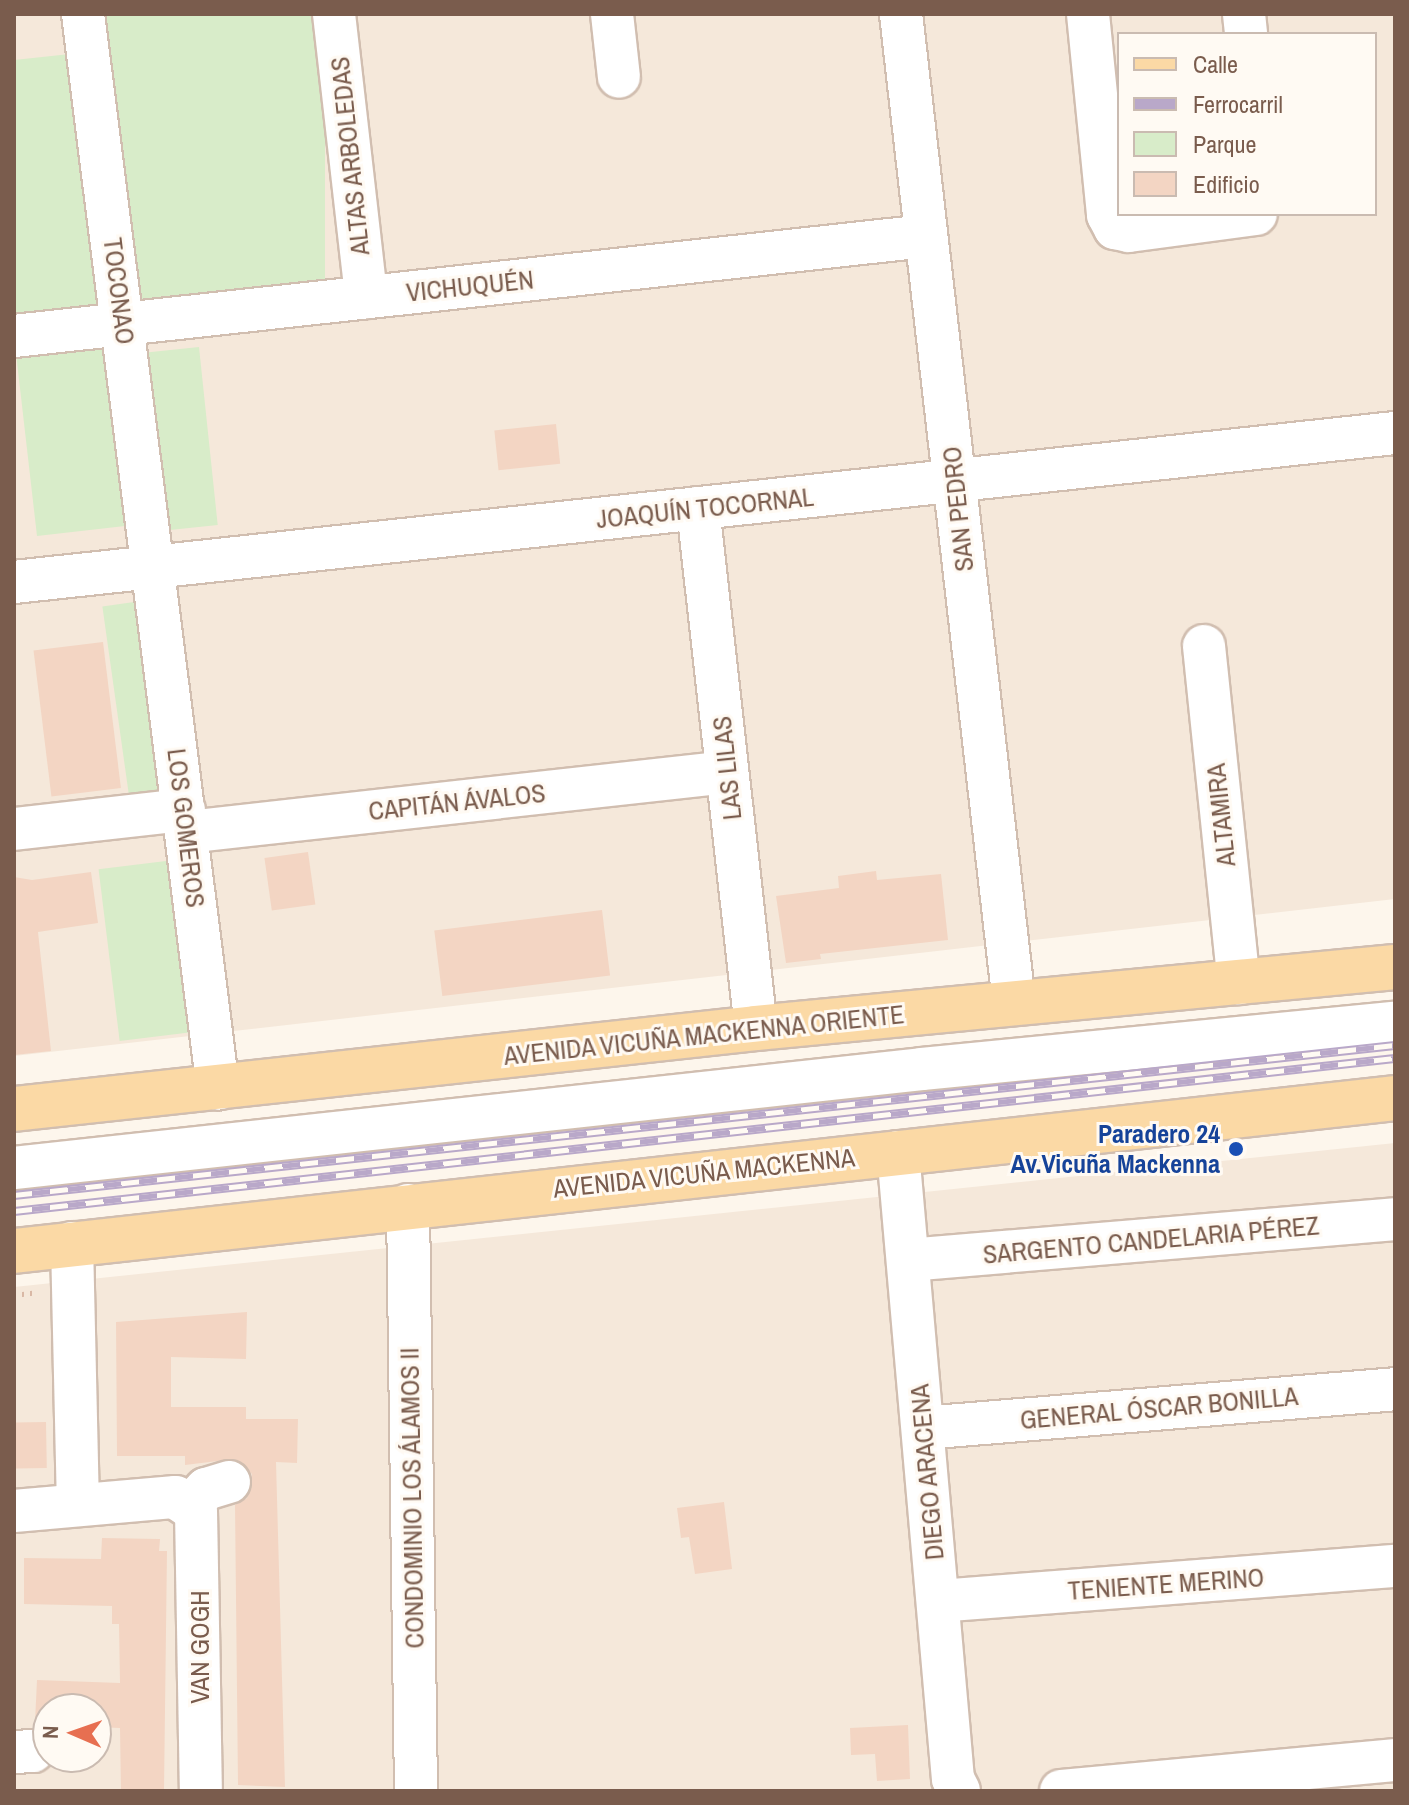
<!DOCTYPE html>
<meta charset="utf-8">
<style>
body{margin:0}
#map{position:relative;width:1409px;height:1805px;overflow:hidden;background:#fdf6ec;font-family:"Archivo Narrow",sans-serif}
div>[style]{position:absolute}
.residential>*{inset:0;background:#f5e8da}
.green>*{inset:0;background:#d8ecc9;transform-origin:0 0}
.building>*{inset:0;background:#f3d5c3;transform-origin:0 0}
.path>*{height:5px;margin-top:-2.5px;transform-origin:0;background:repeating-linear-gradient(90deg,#d9b8a5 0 2px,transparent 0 8px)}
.roads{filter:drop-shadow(2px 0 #d1beb0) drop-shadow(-2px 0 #d1beb0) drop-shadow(0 2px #d1beb0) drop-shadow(0 -2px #d1beb0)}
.minor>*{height:42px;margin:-21px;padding:0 21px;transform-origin:21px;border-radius:21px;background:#fff}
.major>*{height:44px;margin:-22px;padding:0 22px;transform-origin:22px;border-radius:22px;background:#fbd9a5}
.rail>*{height:9px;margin-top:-4.5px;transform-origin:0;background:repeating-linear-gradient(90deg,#fffaf3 0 18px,#b9a8c9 0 36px);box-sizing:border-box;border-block:2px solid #b9a8c9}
.dots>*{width:22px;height:22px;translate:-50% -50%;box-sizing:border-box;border:4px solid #fffaf3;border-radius:50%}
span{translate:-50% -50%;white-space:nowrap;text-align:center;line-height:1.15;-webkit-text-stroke:6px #fffaf3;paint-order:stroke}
.street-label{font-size:26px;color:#7a5c4d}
.transit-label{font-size:26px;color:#164399;font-weight:700}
.right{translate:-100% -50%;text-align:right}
.frame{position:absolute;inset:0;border:16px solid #7a5c4d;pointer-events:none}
.legend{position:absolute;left:1117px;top:32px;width:260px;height:184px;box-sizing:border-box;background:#fffaf3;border:2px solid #cabbb1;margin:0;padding:10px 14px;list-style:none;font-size:24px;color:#7a5c4d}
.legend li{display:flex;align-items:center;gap:16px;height:40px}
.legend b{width:40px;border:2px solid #cabbb1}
.north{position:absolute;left:32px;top:1693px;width:80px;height:80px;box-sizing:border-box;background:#fffaf3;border:2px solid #cabbb1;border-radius:50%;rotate:272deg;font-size:22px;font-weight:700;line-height:32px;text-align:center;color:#7a5c4d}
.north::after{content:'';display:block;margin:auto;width:28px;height:36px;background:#e76f51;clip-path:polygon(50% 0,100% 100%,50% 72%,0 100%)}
</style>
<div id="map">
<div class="residential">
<i style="clip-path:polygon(evenodd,14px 14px,1395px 14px,1395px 899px,14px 1056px,14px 14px,1119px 34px,1375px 34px,1375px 214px,1119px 214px,1119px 34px)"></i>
<i style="clip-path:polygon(evenodd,1395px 1143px,1395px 1791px,14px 1791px,14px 1287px,1395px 1143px,48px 1709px,96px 1709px,96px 1757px,48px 1757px,48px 1709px)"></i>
</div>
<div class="green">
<i style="left:100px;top:14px;width:225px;height:295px"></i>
<i style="clip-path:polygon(70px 54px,125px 526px,37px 536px,14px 336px,14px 60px)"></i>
<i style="left:199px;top:347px;width:179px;height:60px;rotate:84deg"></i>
<i style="left:141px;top:601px;width:200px;height:39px;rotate:82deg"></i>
<i style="left:174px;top:860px;width:173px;height:76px;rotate:83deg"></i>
</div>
<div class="building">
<i style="left:556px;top:424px;width:40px;height:62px;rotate:84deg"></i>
<i style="left:103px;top:642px;width:147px;height:70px;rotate:83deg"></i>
<i style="left:308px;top:852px;width:53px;height:44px;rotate:82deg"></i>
<i style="clip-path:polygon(876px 871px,877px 880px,941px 874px,948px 940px,820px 954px,821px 959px,786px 963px,776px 896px,839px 888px,838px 876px)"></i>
<i style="clip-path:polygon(91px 872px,98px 923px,38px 932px,51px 1051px,14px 1055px,14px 877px,32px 880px)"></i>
<i style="left:602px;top:910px;width:66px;height:169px;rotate:83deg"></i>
<i style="clip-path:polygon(247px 1312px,246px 1359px,171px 1357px,171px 1407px,246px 1407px,246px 1419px,298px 1419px,297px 1463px,276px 1462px,285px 1787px,238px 1785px,235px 1505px,247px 1498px,252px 1474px,234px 1459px,185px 1465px,185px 1456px,117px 1456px,116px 1322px)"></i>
<i style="left:46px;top:1422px;width:46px;height:31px;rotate:89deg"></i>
<i style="clip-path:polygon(724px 1502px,732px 1569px,695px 1574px,689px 1537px,681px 1538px,677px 1508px)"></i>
<i style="clip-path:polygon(102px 1538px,160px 1539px,159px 1551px,167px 1551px,164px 1791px,121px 1791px,120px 1728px,96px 1727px,96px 1709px,48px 1709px,48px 1722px,35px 1722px,37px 1680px,120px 1683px,119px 1624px,112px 1624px,112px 1606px,24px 1604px,24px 1558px,101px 1559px)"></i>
<i style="clip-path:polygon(908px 1725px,910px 1779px,877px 1781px,875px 1754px,851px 1755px,850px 1728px)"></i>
</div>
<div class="path">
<i style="left:14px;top:1295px;width:23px;rotate:-7deg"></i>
</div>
<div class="roads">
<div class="minor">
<i style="left:83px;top:14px;width:1083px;rotate:82.84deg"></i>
<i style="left:334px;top:14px;width:285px;rotate:83.5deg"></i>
<i style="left:612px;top:14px;width:63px;rotate:83.7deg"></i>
<i style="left:901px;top:14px;width:995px;rotate:83.48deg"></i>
<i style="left:1088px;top:14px;width:202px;rotate:84.3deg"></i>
<i style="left:1108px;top:215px;width:15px;rotate:62deg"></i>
<i style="left:1115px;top:228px;width:14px;rotate:12deg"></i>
<i style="left:1129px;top:231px;width:128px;rotate:-7.6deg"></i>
<i style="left:1244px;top:14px;width:20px;rotate:84deg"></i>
<i style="left:14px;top:336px;width:917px;rotate:-6.26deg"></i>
<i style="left:698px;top:508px;width:523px;rotate:83.64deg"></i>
<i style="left:14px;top:582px;width:1389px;rotate:-6.16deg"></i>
<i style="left:1204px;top:646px;width:339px;rotate:84.1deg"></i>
<i style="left:14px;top:829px;width:171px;rotate:-6.4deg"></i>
<i style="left:187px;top:832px;width:543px;rotate:-6.34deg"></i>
<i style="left:898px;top:1152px;width:629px;rotate:84.99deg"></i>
<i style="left:953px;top:1779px;width:13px;rotate:63deg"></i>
<i style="left:14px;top:1168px;width:913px;rotate:-6.22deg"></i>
<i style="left:922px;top:1069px;width:475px;rotate:-5.6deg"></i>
<i style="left:408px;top:1205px;width:586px;rotate:89.22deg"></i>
<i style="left:72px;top:1243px;width:261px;rotate:88.7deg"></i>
<i style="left:908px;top:1260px;width:489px;rotate:-4.8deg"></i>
<i style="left:923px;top:1428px;width:474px;rotate:-4.7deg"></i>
<i style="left:190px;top:1505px;width:23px;rotate:-45deg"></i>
<i style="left:206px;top:1489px;width:24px;rotate:-17deg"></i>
<i style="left:14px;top:1511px;width:162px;rotate:-5deg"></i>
<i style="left:175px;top:1497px;width:25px;rotate:34deg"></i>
<i style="left:196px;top:1511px;width:280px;rotate:89deg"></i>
<i style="left:938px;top:1601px;width:458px;rotate:-4.4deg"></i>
<i style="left:14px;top:1752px;width:19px;rotate:-3deg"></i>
<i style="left:1061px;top:1791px;width:335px;rotate:-5.3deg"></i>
</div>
<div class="major">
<i style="left:14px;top:1109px;width:746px;rotate:-6.23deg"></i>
<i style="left:756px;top:1028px;width:642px;rotate:-5.45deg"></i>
<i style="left:14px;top:1251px;width:1389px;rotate:-6.32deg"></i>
</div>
</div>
<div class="rail">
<i style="left:14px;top:1195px;width:1389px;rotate:-6.2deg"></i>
<i style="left:14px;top:1211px;width:1389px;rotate:-6.32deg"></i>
</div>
<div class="dots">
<i style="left:1236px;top:1149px;background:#1a4fb4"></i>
</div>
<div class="street-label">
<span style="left:350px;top:156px;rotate:-96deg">ALTAS ARBOLEDAS</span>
<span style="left:470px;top:286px;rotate:-6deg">VICHUQUÉN</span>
<span style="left:119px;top:291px;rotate:83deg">TOCONAO</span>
<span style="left:705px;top:508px;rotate:-6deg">JOAQUÍN TOCORNAL</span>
<span style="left:958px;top:509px;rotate:-96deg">SAN PEDRO</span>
<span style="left:727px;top:768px;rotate:-96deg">LAS LILAS</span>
<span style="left:457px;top:802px;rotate:-6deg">CAPITÁN ÁVALOS</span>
<span style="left:1221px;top:815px;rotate:-96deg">ALTAMIRA</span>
<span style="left:186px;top:828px;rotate:83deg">LOS GOMEROS</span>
<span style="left:704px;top:1035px;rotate:-6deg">AVENIDA VICUÑA MACKENNA ORIENTE</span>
<span style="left:704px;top:1173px;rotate:-6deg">AVENIDA VICUÑA MACKENNA</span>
<span style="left:1151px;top:1240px;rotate:-5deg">SARGENTO CANDELARIA PÉREZ</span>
<span style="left:1159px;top:1408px;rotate:-5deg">GENERAL ÓSCAR BONILLA</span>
<span style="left:927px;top:1472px;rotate:-95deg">DIEGO ARACENA</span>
<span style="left:412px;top:1498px;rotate:-91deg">CONDOMINIO LOS ÁLAMOS II</span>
<span style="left:1166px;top:1584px;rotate:-4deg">TENIENTE MERINO</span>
<span style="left:200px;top:1647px;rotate:-90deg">VAN GOGH</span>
</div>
<div class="transit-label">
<span class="right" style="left:1220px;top:1149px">Paradero 24<br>Av.Vicuña Mackenna</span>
</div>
<div class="frame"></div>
<ul class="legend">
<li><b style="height:10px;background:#fbd9a5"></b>Calle</li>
<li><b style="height:10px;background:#b9a8c9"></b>Ferrocarril</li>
<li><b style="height:22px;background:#d8ecc9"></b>Parque</li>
<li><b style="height:22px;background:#f3d5c3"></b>Edificio</li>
</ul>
<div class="north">N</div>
</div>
